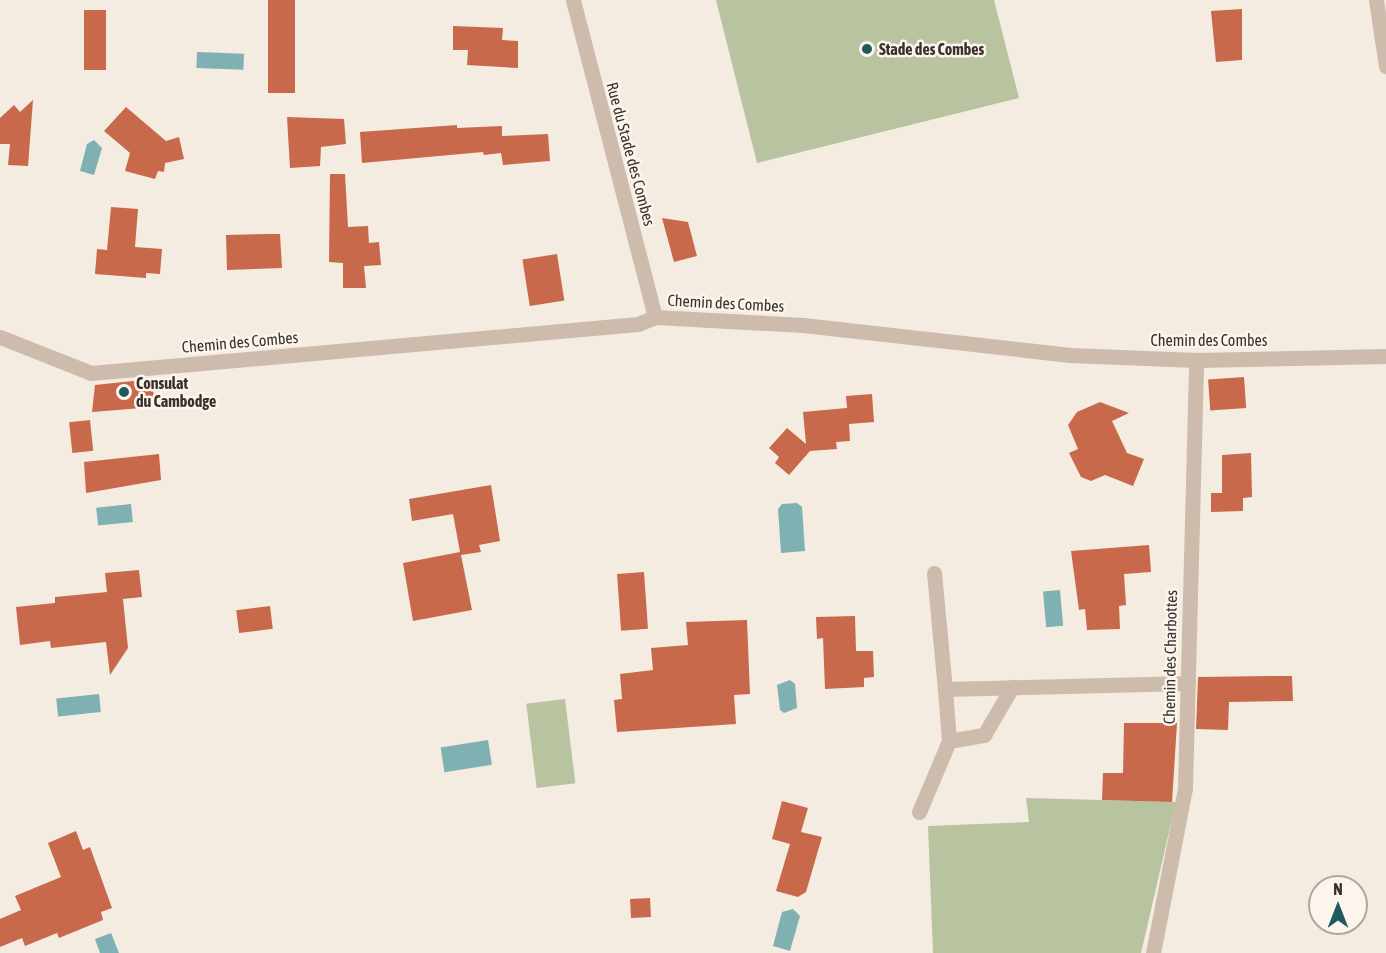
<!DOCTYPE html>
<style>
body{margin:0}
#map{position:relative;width:1386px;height:953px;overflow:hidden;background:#f4ebe1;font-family:"Asap Condensed",sans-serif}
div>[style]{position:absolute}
.green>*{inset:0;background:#b8c4a0;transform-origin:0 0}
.water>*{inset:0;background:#7fb0b2;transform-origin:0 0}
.building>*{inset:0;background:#c8694b;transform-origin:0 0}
.minor>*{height:15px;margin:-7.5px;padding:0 7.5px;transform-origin:7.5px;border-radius:7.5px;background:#cdbbac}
.dots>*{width:16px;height:16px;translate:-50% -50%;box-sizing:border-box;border:3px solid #fbf5ee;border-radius:50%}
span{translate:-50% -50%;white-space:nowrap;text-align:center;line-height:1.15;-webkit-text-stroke:5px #fbf5ee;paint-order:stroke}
.poi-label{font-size:16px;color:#3b302b;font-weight:700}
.left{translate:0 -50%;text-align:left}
.street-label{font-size:16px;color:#3b302b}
.north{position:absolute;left:1308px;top:875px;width:60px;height:60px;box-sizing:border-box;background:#fbf5ee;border:2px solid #aea6a0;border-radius:50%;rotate:0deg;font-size:16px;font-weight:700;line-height:24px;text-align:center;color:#3b302b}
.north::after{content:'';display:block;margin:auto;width:21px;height:27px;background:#1f5a5e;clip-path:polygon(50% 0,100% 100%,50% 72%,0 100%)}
</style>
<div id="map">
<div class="green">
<i style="clip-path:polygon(716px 0,994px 0,1019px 98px,757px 163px)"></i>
<i style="left:565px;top:699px;width:85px;height:39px;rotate:83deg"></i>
<i style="clip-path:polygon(1026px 798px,1176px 802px,1141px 953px,933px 953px,928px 826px,1029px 822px)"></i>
</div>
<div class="water">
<i style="left:197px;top:52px;width:47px;height:16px;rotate:2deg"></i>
<i style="clip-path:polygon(94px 140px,102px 148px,94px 175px,80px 171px,87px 144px)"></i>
<i style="clip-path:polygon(797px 503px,802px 507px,805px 551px,781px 553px,778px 509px,782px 504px)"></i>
<i style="left:131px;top:504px;width:18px;height:35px;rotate:84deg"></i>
<i style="left:1060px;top:590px;width:36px;height:17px;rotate:85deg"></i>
<i style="clip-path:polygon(790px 680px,795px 684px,797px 708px,784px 713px,780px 710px,777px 685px)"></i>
<i style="left:99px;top:694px;width:18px;height:43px;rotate:84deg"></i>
<i style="left:488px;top:740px;width:25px;height:48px;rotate:81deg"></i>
<i style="clip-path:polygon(793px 909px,800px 916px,790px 951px,773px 946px,782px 912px)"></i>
<i style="clip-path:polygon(111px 933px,119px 953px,100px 953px,95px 939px)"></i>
</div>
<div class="building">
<i style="left:268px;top:0;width:27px;height:93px"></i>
<i style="clip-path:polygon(1242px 9px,1242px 60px,1216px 62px,1211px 11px)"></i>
<i style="left:84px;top:10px;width:22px;height:60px"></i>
<i style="clip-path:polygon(453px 26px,503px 28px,502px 40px,518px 41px,518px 68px,467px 65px,468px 50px,453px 50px)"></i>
<i style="clip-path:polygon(33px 100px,28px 166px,8px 165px,10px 144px,0 144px,0 118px,14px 105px,20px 112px)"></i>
<i style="clip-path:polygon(126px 107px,166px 141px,179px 137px,184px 159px,165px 163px,164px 172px,158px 171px,155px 179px,125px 171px,130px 153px,104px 131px)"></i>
<i style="clip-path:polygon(287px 117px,344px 119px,346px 144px,321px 147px,320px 166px,290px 168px)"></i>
<i style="clip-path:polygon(457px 125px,457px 128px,502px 126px,502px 136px,548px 134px,550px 161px,503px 165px,501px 153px,484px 155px,483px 152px,362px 163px,360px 132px)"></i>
<i style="clip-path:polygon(330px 174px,345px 174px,348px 227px,368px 226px,369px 243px,379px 242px,381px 265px,364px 266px,366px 288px,343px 288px,343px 263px,329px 262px)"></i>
<i style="clip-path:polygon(111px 207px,138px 209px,135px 247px,162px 249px,160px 274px,146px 273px,146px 278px,95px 274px,97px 249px,107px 250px)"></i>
<i style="clip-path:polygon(662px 218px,688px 222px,697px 256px,674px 262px)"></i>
<i style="clip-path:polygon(268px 234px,280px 234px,282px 268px,227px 270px,226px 235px)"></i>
<i style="left:557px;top:254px;width:47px;height:35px;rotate:81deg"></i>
<i style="left:1244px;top:377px;width:31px;height:36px;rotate:86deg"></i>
<i style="clip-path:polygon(152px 379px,155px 407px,92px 412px,95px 385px)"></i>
<i style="clip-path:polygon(872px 394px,874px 422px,849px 424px,850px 441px,836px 442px,837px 449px,810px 451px,789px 475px,775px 463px,779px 457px,769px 448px,787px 428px,806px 444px,803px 412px,847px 408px,846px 396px)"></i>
<i style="clip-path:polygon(1100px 402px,1129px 413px,1112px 421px,1127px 453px,1144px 459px,1133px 486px,1105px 475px,1091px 481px,1081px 477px,1069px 453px,1078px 449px,1068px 425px,1077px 412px)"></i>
<i style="left:90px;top:420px;width:31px;height:21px;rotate:84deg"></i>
<i style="clip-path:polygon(1251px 453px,1252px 497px,1243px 498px,1243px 511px,1211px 512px,1211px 493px,1222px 493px,1222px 455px)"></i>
<i style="clip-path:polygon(159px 454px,161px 480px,86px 493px,84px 462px)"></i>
<i style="clip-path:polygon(491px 485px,500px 541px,479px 545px,481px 552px,461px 555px,472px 610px,413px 621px,403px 563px,460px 552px,453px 514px,412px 521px,409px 499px)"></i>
<i style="clip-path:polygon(1149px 545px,1151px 572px,1124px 574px,1126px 605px,1119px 606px,1120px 629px,1087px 630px,1085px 609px,1079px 610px,1071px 551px)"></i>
<i style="clip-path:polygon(139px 570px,142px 597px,123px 599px,128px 648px,110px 675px,106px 642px,51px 648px,50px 641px,20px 645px,16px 607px,55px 603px,55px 597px,107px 592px,105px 573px)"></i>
<i style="left:644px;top:572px;width:57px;height:27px;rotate:86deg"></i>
<i style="left:270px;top:606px;width:23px;height:34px;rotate:83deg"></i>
<i style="clip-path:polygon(855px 616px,856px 651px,873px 651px,874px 677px,864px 678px,864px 687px,825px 689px,823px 638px,817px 639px,816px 617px)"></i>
<i style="clip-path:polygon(747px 620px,750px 694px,734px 695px,736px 724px,617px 732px,614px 700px,622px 699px,620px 674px,653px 670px,651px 648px,688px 645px,686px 622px)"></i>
<i style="clip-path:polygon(1276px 676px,1292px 676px,1293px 701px,1229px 702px,1228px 730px,1196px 729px,1198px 677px)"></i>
<i style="clip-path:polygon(1124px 723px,1177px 723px,1172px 802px,1102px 800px,1103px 773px,1123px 773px)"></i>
<i style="clip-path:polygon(782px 801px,808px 808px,801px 832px,822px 837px,806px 892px,798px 897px,776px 891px,790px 844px,772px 839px)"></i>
<i style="clip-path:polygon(76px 831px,83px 850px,90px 847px,112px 908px,101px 912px,103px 920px,59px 938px,57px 933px,25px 946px,22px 938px,0 947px,0 919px,21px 910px,15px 896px,61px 877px,48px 843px)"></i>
<i style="left:650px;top:898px;width:19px;height:20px;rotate:87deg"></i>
</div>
<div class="minor">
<i style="left:573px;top:0;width:327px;rotate:75.5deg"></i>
<i style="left:1376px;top:0;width:67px;rotate:81.4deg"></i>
<i style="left:0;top:337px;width:98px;rotate:21.6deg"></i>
<i style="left:91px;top:373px;width:549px;rotate:-5.12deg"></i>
<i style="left:638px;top:324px;width:18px;rotate:-22deg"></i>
<i style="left:655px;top:317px;width:148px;rotate:3.1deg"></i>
<i style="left:803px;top:325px;width:269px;rotate:6.4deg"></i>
<i style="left:1070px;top:355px;width:126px;rotate:2.3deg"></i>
<i style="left:1196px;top:360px;width:190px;rotate:-1.2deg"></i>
<i style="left:934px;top:573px;width:117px;rotate:84.6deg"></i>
<i style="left:945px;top:689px;width:243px;rotate:-1.4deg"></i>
<i style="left:945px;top:689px;width:52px;rotate:85.6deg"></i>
<i style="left:919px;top:812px;width:77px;rotate:-67.1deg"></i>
<i style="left:949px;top:741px;width:36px;rotate:-10deg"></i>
<i style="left:984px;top:735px;width:56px;rotate:-59.7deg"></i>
<i style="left:1153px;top:953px;width:168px;rotate:-79deg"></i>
<i style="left:1185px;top:788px;width:428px;rotate:-88.5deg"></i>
</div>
<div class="dots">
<i style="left:867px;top:49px;background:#1f5a5e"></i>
<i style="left:124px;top:392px;background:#1f5a5e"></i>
</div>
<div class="poi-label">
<span class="left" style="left:879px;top:49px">Stade des Combes</span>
<span class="left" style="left:136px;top:392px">Consulat<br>du Cambodge</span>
</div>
<div class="street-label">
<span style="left:631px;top:154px;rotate:75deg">Rue du Stade des Combes</span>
<span style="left:726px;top:303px;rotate:3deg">Chemin des Combes</span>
<span style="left:1209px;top:340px">Chemin des Combes</span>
<span style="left:240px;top:342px;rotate:-5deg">Chemin des Combes</span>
<span style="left:1170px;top:657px;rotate:-89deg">Chemin des Charbottes</span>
</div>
<div class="north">N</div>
</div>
